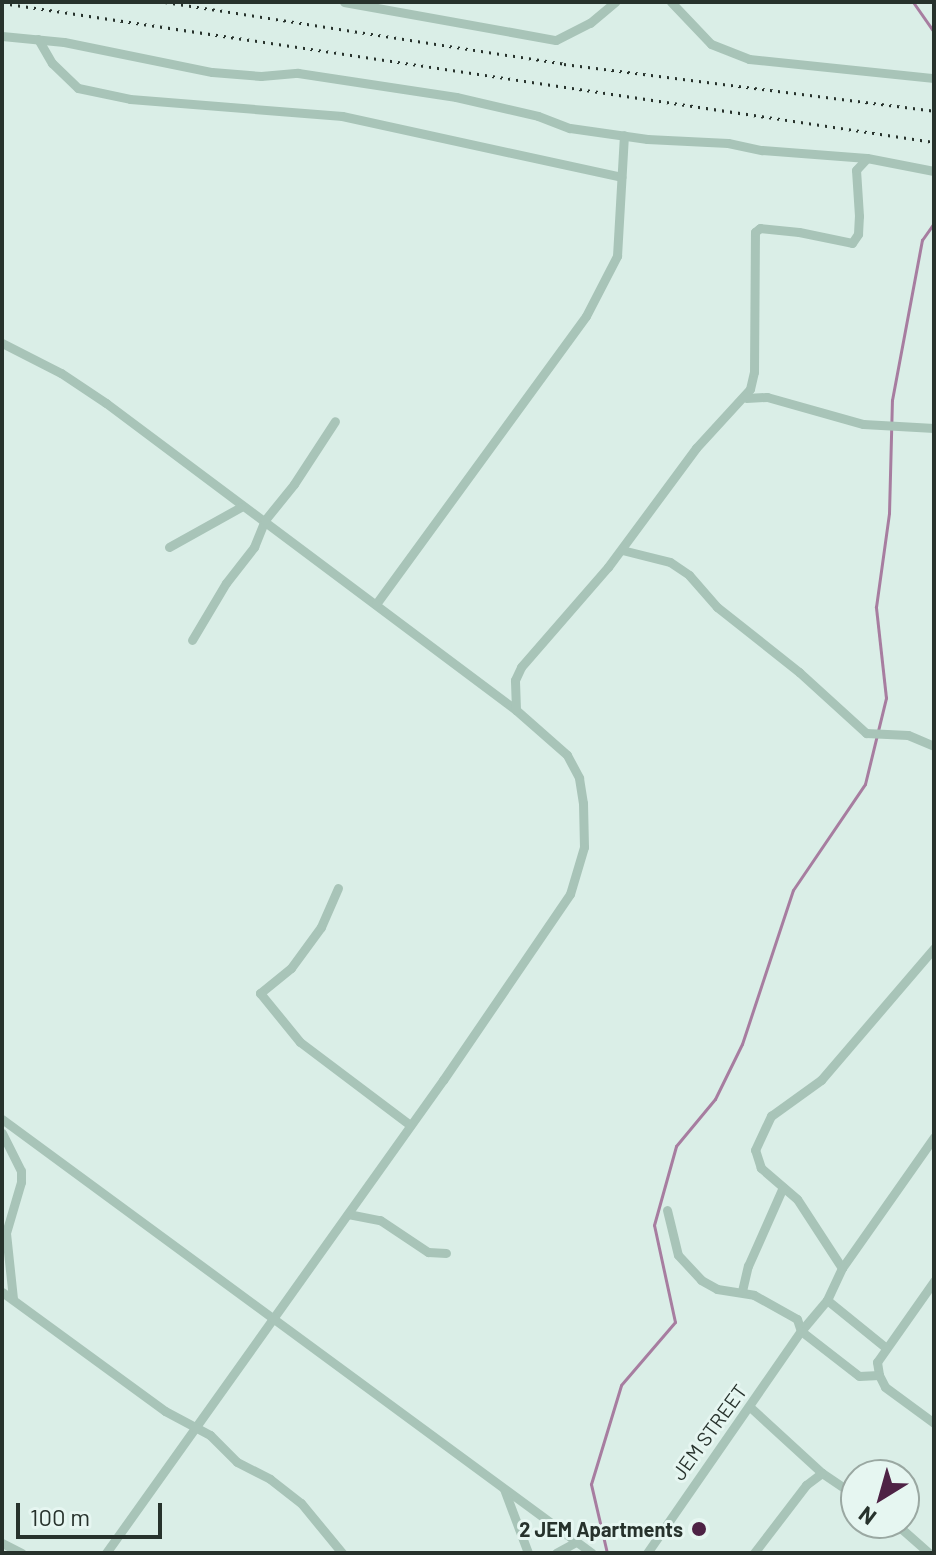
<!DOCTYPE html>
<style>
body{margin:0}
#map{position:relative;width:936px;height:1555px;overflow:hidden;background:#daeee7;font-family:Barlow,sans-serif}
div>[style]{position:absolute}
.stream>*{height:3px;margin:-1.5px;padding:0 1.5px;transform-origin:1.5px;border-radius:1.5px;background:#a77da0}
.minor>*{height:9px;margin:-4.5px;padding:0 4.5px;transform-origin:4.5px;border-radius:4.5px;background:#a8c4b8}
.rail>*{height:3px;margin-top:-1.5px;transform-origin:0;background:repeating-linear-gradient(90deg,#27322c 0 2px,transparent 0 8px)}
.dots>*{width:22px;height:22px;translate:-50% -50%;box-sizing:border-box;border:4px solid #e6f6f1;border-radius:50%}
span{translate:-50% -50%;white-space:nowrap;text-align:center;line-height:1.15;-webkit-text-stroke:6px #e6f6f1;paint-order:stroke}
.street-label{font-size:20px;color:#27322c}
.poi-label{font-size:20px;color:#27322c;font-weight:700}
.right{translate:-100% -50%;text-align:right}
.frame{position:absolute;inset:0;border:4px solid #27322c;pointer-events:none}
.north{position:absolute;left:840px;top:1459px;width:80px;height:80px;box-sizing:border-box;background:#e6f6f1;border:2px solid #9aa8a2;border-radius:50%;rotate:217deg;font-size:22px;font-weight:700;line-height:32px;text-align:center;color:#27322c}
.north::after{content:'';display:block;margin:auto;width:28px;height:36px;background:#4e2245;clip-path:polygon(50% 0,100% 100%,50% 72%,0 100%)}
.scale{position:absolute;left:16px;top:1503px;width:146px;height:36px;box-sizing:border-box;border:4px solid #27322c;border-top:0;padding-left:10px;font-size:24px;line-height:28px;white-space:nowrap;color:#27322c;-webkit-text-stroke:6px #e6f6f1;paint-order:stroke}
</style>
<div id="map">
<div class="stream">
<i style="left:913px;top:2px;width:37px;rotate:55deg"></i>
<i style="left:607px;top:1553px;width:71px;rotate:-103.1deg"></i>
<i style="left:591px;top:1484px;width:103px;rotate:-73.1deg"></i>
<i style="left:621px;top:1385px;width:83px;rotate:-49.4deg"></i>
<i style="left:675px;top:1322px;width:99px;rotate:-102.2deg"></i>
<i style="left:654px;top:1225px;width:82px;rotate:-74.4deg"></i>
<i style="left:676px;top:1146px;width:61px;rotate:-50.3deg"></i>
<i style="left:715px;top:1099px;width:61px;rotate:-63.9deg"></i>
<i style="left:742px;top:1044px;width:162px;rotate:-71.7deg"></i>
<i style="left:793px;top:890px;width:128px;rotate:-55.8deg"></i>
<i style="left:865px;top:784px;width:89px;rotate:-76.3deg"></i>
<i style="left:886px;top:698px;width:92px;rotate:-96.3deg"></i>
<i style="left:876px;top:607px;width:95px;rotate:-82.1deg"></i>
<i style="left:889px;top:513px;width:113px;rotate:-88.5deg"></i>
<i style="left:892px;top:400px;width:163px;rotate:-79.4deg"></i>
<i style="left:922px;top:240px;width:21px;rotate:-55deg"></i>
</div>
<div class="minor">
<i style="left:344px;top:2px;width:215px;rotate:10.2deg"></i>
<i style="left:556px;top:40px;width:38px;rotate:-27deg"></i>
<i style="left:590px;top:23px;width:33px;rotate:-40deg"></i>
<i style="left:671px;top:2px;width:58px;rotate:46.4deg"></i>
<i style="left:711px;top:44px;width:41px;rotate:21.5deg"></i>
<i style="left:749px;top:59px;width:186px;rotate:5.9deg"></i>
<i style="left:2px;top:36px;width:62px;rotate:5.5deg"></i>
<i style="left:64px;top:42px;width:151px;rotate:11.5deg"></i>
<i style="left:212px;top:72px;width:49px;rotate:4.7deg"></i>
<i style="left:261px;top:76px;width:37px;rotate:-5deg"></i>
<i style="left:298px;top:73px;width:160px;rotate:8.6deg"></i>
<i style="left:456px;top:97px;width:84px;rotate:13deg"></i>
<i style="left:538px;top:116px;width:34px;rotate:21deg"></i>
<i style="left:570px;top:128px;width:78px;rotate:8.1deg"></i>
<i style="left:647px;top:139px;width:81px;rotate:2.8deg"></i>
<i style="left:728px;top:143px;width:35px;rotate:12deg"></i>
<i style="left:762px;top:150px;width:105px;rotate:4.4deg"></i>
<i style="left:867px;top:158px;width:68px;rotate:11deg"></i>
<i style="left:38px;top:39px;width:28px;rotate:60deg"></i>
<i style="left:52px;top:63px;width:36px;rotate:44deg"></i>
<i style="left:78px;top:88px;width:53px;rotate:11.9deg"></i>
<i style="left:130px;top:99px;width:213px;rotate:4.6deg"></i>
<i style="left:342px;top:116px;width:286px;rotate:12.3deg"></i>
<i style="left:2px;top:343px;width:66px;rotate:27deg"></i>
<i style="left:61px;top:373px;width:54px;rotate:33.7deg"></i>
<i style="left:106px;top:403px;width:512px;rotate:36.83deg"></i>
<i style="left:516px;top:710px;width:68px;rotate:41.4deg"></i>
<i style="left:567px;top:755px;width:26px;rotate:62deg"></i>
<i style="left:579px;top:778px;width:25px;rotate:81deg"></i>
<i style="left:583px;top:803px;width:44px;rotate:88.7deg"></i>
<i style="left:584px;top:847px;width:49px;rotate:106.6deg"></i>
<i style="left:570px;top:894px;width:225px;rotate:124.3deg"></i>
<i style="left:443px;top:1080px;width:581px;rotate:125.47deg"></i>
<i style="left:746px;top:398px;width:21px;rotate:-3deg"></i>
<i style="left:767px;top:397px;width:100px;rotate:15.7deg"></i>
<i style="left:863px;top:424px;width:71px;rotate:3.2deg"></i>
<i style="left:169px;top:547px;width:82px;rotate:-29.1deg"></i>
<i style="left:622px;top:550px;width:49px;rotate:14deg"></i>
<i style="left:670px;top:562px;width:23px;rotate:34deg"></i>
<i style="left:689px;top:575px;width:43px;rotate:48.8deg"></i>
<i style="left:717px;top:607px;width:105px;rotate:38.4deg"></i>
<i style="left:799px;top:672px;width:91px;rotate:42.3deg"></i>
<i style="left:866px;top:733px;width:42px;rotate:2.7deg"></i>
<i style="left:908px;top:735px;width:28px;rotate:23deg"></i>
<i style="left:376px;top:604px;width:356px;rotate:-53.9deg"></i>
<i style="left:586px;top:316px;width:68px;rotate:-62.7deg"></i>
<i style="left:617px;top:256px;width:121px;rotate:-86.7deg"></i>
<i style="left:192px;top:640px;width:66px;rotate:-59.2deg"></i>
<i style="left:226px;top:583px;width:46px;rotate:-52.1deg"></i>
<i style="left:254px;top:547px;width:29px;rotate:-68deg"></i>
<i style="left:265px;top:520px;width:46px;rotate:-51.1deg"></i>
<i style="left:294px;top:484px;width:75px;rotate:-56.9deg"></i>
<i style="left:516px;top:710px;width:30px;rotate:-92deg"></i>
<i style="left:515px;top:680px;width:14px;rotate:-65deg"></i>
<i style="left:521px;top:667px;width:133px;rotate:-49deg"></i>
<i style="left:608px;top:567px;width:148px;rotate:-53.5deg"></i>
<i style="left:696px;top:448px;width:80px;rotate:-47.5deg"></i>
<i style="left:750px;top:389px;width:17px;rotate:-77deg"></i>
<i style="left:754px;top:372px;width:140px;rotate:-89.6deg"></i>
<i style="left:755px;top:232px;width:6px;rotate:-39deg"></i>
<i style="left:760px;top:228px;width:39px;rotate:6deg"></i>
<i style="left:799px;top:232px;width:54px;rotate:11.7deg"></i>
<i style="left:852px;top:243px;width:11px;rotate:-56deg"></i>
<i style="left:858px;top:234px;width:18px;rotate:-87deg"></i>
<i style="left:859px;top:216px;width:46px;rotate:-93.7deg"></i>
<i style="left:856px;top:170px;width:16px;rotate:-47deg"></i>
<i style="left:338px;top:888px;width:43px;rotate:113.6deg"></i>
<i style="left:321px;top:927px;width:51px;rotate:126.2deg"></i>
<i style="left:291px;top:968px;width:40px;rotate:141deg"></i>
<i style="left:260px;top:993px;width:63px;rotate:50.8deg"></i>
<i style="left:300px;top:1042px;width:138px;rotate:37deg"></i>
<i style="left:2px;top:1119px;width:732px;rotate:36.34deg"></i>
<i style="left:2px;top:1133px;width:42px;rotate:63.4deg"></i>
<i style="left:21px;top:1171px;width:11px;rotate:90deg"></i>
<i style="left:21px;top:1182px;width:53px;rotate:106.4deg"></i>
<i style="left:6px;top:1233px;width:66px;rotate:83.9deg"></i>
<i style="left:667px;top:1210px;width:46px;rotate:76.3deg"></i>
<i style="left:678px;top:1255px;width:34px;rotate:47deg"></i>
<i style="left:701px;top:1280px;width:18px;rotate:29deg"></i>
<i style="left:717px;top:1289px;width:37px;rotate:9deg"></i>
<i style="left:754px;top:1295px;width:49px;rotate:29.2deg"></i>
<i style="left:797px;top:1319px;width:13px;rotate:72deg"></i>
<i style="left:801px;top:1331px;width:40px;rotate:-50deg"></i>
<i style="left:827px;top:1300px;width:35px;rotate:-65deg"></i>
<i style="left:842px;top:1268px;width:160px;rotate:-54.9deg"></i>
<i style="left:348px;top:1214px;width:33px;rotate:11deg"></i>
<i style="left:380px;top:1220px;width:58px;rotate:33.7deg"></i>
<i style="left:428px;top:1252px;width:18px;rotate:3deg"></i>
<i style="left:842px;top:1268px;width:82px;rotate:-123.1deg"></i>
<i style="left:797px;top:1199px;width:48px;rotate:-139.3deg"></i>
<i style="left:761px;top:1168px;width:19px;rotate:-108deg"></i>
<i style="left:755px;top:1150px;width:38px;rotate:-65deg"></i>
<i style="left:771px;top:1116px;width:62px;rotate:-35.8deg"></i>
<i style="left:821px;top:1080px;width:174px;rotate:-49.4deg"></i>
<i style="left:934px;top:1281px;width:99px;rotate:125.1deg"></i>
<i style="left:877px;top:1362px;width:13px;rotate:81deg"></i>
<i style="left:879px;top:1375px;width:13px;rotate:63deg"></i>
<i style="left:885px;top:1387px;width:61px;rotate:36.3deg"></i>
<i style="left:742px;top:1291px;width:26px;rotate:-77deg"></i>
<i style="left:748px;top:1266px;width:86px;rotate:-66.1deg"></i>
<i style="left:2px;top:1292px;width:202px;rotate:36.1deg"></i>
<i style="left:165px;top:1411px;width:51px;rotate:28.1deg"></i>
<i style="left:210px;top:1435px;width:38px;rotate:45deg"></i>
<i style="left:237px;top:1462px;width:37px;rotate:27deg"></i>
<i style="left:270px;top:1479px;width:39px;rotate:38deg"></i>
<i style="left:301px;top:1503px;width:65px;rotate:50.6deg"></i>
<i style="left:827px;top:1300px;width:75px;rotate:39deg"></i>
<i style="left:750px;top:1407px;width:98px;rotate:42.5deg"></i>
<i style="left:822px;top:1473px;width:41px;rotate:34.1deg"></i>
<i style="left:504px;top:1489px;width:68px;rotate:69.4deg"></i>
<i style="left:895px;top:1523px;width:45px;rotate:41.4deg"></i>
<i style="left:2px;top:1543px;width:22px;rotate:27deg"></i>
<i style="left:556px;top:1553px;width:23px;rotate:-29deg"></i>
<i style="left:647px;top:1553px;width:270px;rotate:-55.3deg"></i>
<i style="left:801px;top:1331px;width:73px;rotate:37.8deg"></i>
<i style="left:859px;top:1376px;width:20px;rotate:-3deg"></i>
<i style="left:754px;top:1553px;width:86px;rotate:-52.6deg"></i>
<i style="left:806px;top:1485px;width:20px;rotate:-37deg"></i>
</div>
<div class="rail">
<i style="left:165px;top:2px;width:404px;rotate:8.8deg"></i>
<i style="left:564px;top:64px;width:373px;rotate:7.2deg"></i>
<i style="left:2px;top:3px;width:942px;rotate:8.48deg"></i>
</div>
<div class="dots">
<i style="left:699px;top:1529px;background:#4e2245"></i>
</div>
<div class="street-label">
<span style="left:709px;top:1432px;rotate:-54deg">JEM STREET</span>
</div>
<div class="poi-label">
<span class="right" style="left:683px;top:1529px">2 JEM Apartments</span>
</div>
<div class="frame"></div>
<div class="north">N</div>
<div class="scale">100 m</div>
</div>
